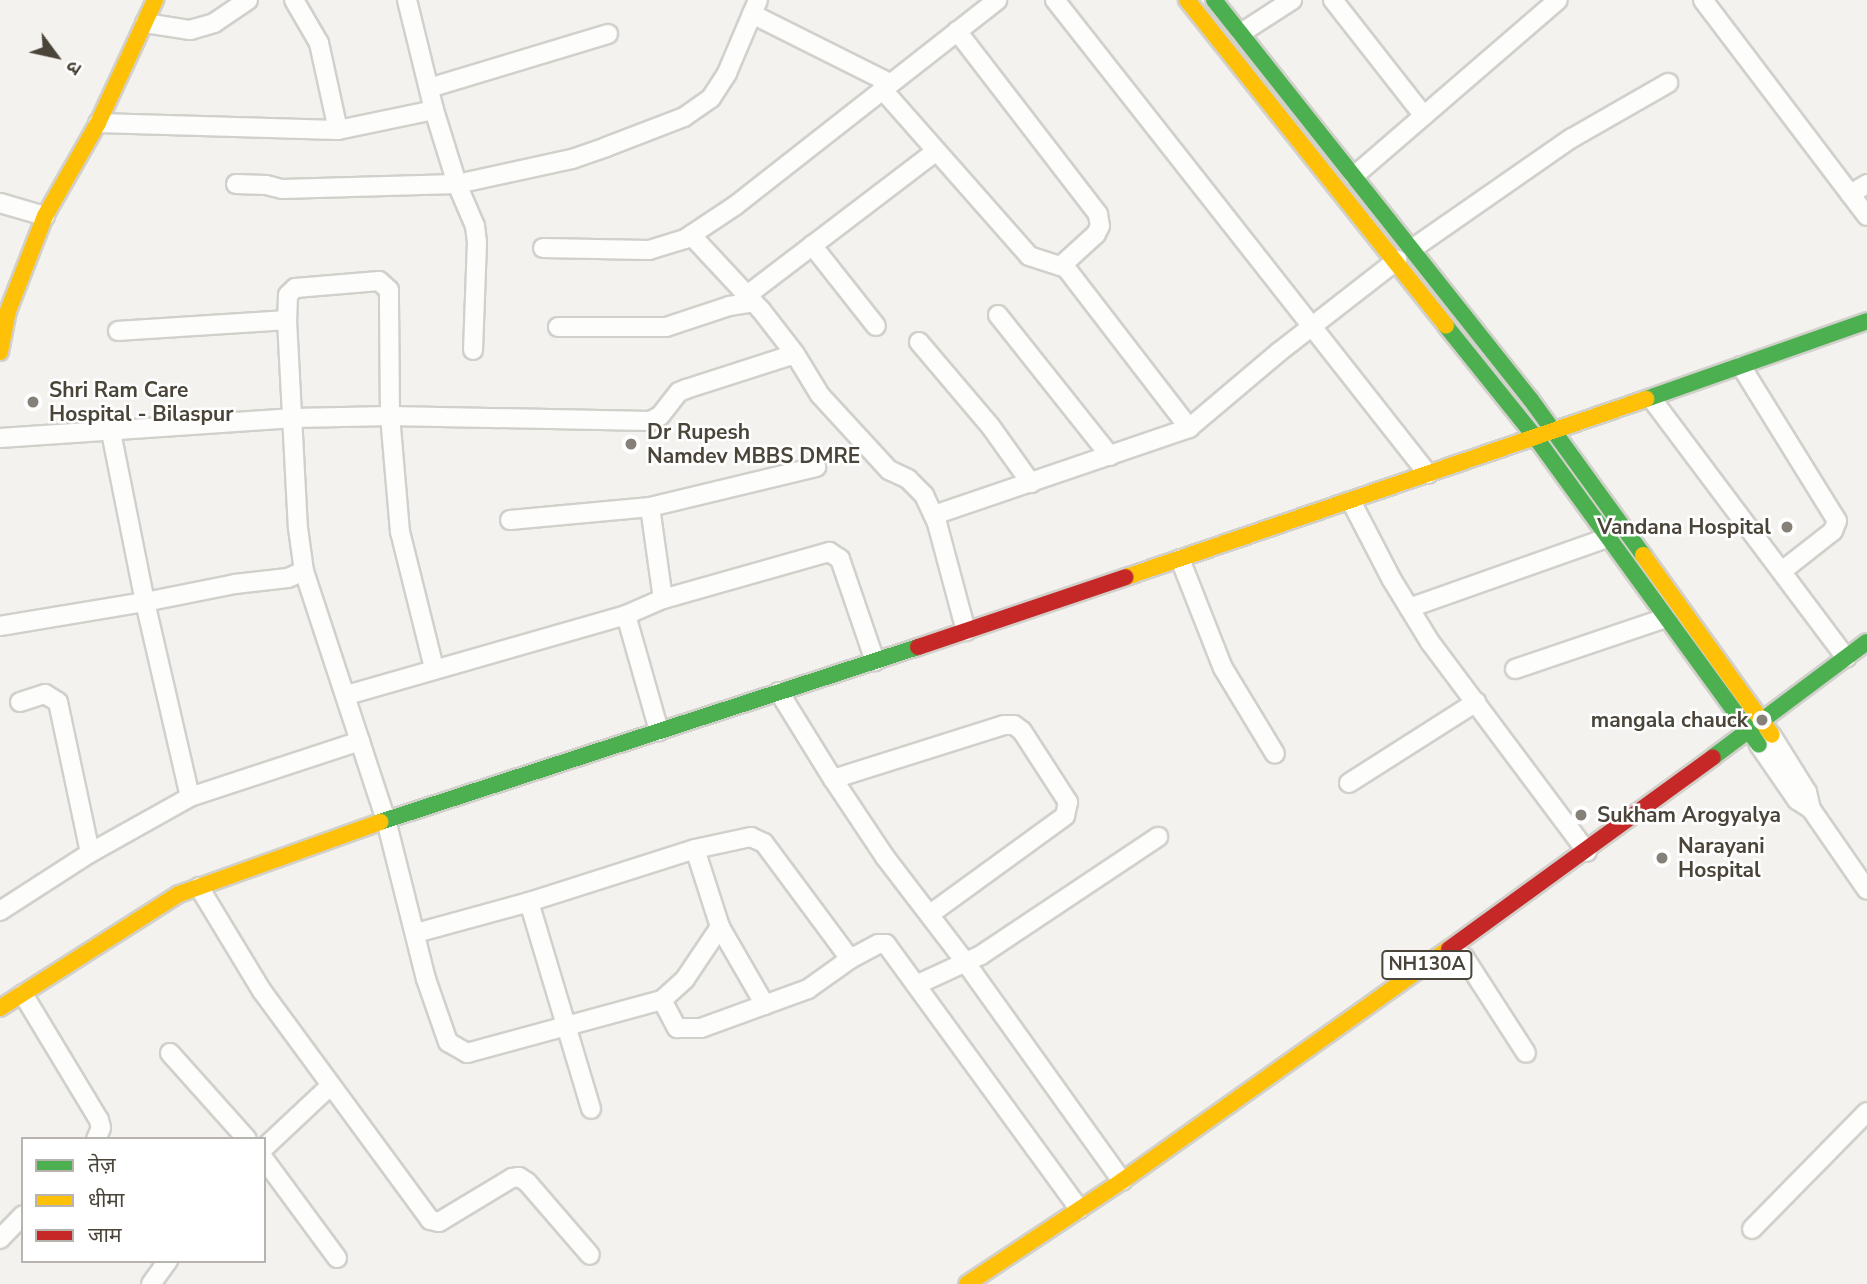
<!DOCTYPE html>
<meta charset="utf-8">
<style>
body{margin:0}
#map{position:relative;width:1867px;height:1284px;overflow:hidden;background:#f4f2ee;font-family:"Nunito Sans","Noto Sans Devanagari",sans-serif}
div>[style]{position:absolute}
.roads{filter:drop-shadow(2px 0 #d2d0cb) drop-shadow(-2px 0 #d2d0cb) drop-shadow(0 2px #d2d0cb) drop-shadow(0 -2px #d2d0cb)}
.street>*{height:18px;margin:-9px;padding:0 9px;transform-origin:9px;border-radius:9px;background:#fdfdfc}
.fast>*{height:16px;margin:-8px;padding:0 8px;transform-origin:8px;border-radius:8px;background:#4caf50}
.slow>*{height:16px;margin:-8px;padding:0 8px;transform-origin:8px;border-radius:8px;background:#ffc107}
.jam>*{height:16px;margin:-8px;padding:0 8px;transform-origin:8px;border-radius:8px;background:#c62828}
.dots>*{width:19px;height:19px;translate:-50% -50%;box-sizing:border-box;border:4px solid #fff;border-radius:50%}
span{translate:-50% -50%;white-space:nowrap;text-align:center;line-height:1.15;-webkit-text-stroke:5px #fff;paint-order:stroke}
.shield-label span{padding:2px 5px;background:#fff;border:2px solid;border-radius:5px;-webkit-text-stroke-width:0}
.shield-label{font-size:19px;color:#4b4439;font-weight:700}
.poi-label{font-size:21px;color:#4b4439;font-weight:700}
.left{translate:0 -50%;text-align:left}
.right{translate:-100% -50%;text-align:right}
.legend{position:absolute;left:21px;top:1137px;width:245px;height:126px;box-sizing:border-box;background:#fff;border:2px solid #b7b4b0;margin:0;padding:9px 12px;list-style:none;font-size:21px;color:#4b4439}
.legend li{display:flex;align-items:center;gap:14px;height:35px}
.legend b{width:35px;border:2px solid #b7b4b0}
.north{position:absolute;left:21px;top:21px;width:70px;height:70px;-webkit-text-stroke:5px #fff;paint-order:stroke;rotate:123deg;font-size:19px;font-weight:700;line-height:28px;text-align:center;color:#4b4439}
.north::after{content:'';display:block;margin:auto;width:24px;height:32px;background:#4b4439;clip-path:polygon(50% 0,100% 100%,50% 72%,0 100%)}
</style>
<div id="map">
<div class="roads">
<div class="street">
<i style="left:294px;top:0;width:50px;rotate:59.8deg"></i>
<i style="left:319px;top:43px;width:89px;rotate:77.7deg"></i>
<i style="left:407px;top:0;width:113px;rotate:76.2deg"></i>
<i style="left:434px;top:110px;width:77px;rotate:72.7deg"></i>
<i style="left:457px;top:184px;width:46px;rotate:66.8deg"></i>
<i style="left:475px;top:226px;width:16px;rotate:83deg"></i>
<i style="left:477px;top:242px;width:108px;rotate:92.1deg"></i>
<i style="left:1055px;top:0;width:603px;rotate:51.8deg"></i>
<i style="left:1333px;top:0;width:147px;rotate:51.9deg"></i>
<i style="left:1703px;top:0;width:271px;rotate:52.8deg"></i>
<i style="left:752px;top:14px;width:154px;rotate:26.6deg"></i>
<i style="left:145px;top:23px;width:46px;rotate:8.8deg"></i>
<i style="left:190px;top:30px;width:25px;rotate:-16deg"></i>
<i style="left:214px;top:23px;width:41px;rotate:-34.1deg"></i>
<i style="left:957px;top:31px;width:231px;rotate:52.4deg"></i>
<i style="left:1098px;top:214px;width:12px;rotate:81deg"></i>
<i style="left:1100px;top:226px;width:9px;rotate:117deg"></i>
<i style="left:1096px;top:234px;width:46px;rotate:137.6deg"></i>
<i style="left:1241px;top:33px;width:61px;rotate:-32.9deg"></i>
<i style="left:429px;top:88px;width:187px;rotate:-16.8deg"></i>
<i style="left:882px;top:89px;width:222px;rotate:48.6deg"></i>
<i style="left:1029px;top:256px;width:39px;rotate:18deg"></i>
<i style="left:1066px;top:268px;width:202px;rotate:52.4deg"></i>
<i style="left:98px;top:123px;width:240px;rotate:1.7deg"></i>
<i style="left:338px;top:130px;width:98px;rotate:-11.8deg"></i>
<i style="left:1354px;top:176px;width:269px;rotate:-40.8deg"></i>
<i style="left:236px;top:184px;width:30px;rotate:2deg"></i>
<i style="left:266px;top:185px;width:16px;rotate:14deg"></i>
<i style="left:282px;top:189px;width:175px;rotate:-1.6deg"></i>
<i style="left:457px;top:184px;width:118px;rotate:-12.3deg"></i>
<i style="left:572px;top:159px;width:36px;rotate:-19deg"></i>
<i style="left:606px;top:147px;width:84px;rotate:-21deg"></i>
<i style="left:684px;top:117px;width:33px;rotate:-35deg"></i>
<i style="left:711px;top:98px;width:30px;rotate:-57deg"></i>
<i style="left:727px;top:73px;width:79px;rotate:-67deg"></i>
<i style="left:1850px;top:194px;width:20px;rotate:-30deg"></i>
<i style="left:0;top:203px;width:47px;rotate:16.1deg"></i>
<i style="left:691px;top:235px;width:103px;rotate:47deg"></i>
<i style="left:761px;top:310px;width:56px;rotate:52.3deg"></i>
<i style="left:795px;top:354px;width:48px;rotate:58.6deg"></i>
<i style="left:820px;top:395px;width:102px;rotate:47.4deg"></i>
<i style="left:889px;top:470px;width:21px;rotate:25deg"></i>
<i style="left:908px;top:479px;width:23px;rotate:45deg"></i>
<i style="left:924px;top:495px;width:31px;rotate:65deg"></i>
<i style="left:937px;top:523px;width:112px;rotate:75deg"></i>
<i style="left:812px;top:245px;width:103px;rotate:51.7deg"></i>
<i style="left:543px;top:248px;width:106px;rotate:1.1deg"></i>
<i style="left:649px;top:250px;width:38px;rotate:-17deg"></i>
<i style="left:685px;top:239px;width:61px;rotate:-33.7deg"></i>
<i style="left:736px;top:205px;width:332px;rotate:-38.1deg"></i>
<i style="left:1412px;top:249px;width:195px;rotate:-34.8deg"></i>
<i style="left:1572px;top:138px;width:111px;rotate:-29.8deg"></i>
<i style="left:746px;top:296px;width:238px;rotate:-37.3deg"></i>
<i style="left:998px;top:315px;width:180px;rotate:51.5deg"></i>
<i style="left:558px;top:327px;width:108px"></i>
<i style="left:666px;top:327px;width:66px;rotate:-18.4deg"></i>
<i style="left:729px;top:306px;width:24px;rotate:-9deg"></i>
<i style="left:118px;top:331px;width:169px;rotate:-3.7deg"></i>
<i style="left:919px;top:342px;width:111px;rotate:49.7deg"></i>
<i style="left:991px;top:427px;width:69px;rotate:54.5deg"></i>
<i style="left:1741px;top:366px;width:182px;rotate:58.2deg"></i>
<i style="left:1837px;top:521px;width:11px;rotate:112deg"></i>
<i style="left:1833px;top:531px;width:65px;rotate:141.9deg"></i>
<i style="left:1651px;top:398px;width:325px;rotate:53.1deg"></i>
<i style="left:111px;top:432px;width:173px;rotate:78.7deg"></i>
<i style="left:145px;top:602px;width:200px;rotate:77deg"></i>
<i style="left:0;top:438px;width:295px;rotate:-3.9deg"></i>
<i style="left:294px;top:418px;width:96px;rotate:-1.2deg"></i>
<i style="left:390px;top:416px;width:260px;rotate:1.1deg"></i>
<i style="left:650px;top:421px;width:11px;rotate:-27deg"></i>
<i style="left:660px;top:416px;width:31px;rotate:-52deg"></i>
<i style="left:679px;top:392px;width:8px;rotate:-23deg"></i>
<i style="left:686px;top:389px;width:114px;rotate:-17.8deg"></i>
<i style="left:1351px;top:501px;width:89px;rotate:62.6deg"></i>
<i style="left:1392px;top:580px;width:73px;rotate:58.5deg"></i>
<i style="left:1430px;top:642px;width:262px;rotate:53.2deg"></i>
<i style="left:650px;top:507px;width:93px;rotate:82deg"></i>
<i style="left:934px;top:515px;width:269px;rotate:-18.8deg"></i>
<i style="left:1189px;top:428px;width:118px;rotate:-40.2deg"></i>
<i style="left:1279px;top:352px;width:150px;rotate:-37.9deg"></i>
<i style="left:510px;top:520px;width:141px;rotate:-5.3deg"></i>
<i style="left:650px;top:507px;width:171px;rotate:-13.5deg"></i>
<i style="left:1180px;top:559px;width:117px;rotate:68.5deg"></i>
<i style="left:1223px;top:668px;width:100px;rotate:58.8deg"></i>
<i style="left:1409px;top:608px;width:210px;rotate:-19.5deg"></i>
<i style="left:626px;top:615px;width:121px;rotate:74.1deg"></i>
<i style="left:0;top:626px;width:147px;rotate:-9.4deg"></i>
<i style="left:145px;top:602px;width:92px;rotate:-11.3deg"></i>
<i style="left:235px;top:584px;width:53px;rotate:-6.5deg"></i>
<i style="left:288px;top:578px;width:17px;rotate:-24deg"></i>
<i style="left:434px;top:668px;width:140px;rotate:-104deg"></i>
<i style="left:400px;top:532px;width:116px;rotate:-94.9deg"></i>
<i style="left:390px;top:416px;width:126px;rotate:-90.5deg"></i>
<i style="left:389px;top:290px;width:13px;rotate:-138deg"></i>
<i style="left:379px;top:281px;width:84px;rotate:175.2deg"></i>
<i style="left:295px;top:288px;width:10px;rotate:135deg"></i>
<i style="left:288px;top:295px;width:25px;rotate:92deg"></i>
<i style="left:287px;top:320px;width:208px;rotate:87deg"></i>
<i style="left:298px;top:528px;width:43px;rotate:82.1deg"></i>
<i style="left:304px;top:571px;width:262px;rotate:71.8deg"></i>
<i style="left:386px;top:820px;width:164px;rotate:75.9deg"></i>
<i style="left:426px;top:979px;width:67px;rotate:70.8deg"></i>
<i style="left:448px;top:1042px;width:22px;rotate:30deg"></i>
<i style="left:467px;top:1053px;width:202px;rotate:-15.2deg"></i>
<i style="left:662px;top:1000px;width:31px;rotate:-42deg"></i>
<i style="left:685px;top:979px;width:63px;rotate:-56.1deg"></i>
<i style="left:1515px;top:669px;width:159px;rotate:-18.7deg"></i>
<i style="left:779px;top:692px;width:102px;rotate:58.2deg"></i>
<i style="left:833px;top:779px;width:94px;rotate:56.3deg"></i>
<i style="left:885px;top:857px;width:133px;rotate:52.6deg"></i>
<i style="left:966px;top:963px;width:268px;rotate:54.4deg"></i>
<i style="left:347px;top:695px;width:290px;rotate:-16deg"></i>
<i style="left:626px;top:615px;width:40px;rotate:-23.4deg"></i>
<i style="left:663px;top:599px;width:173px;rotate:-15.8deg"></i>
<i style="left:829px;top:552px;width:13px;rotate:32deg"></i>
<i style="left:840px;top:559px;width:108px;rotate:71.1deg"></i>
<i style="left:20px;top:702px;width:26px;rotate:-18deg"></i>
<i style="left:45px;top:694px;width:15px;rotate:32deg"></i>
<i style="left:58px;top:702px;width:154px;rotate:78deg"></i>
<i style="left:1772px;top:736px;width:66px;rotate:58deg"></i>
<i style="left:1807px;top:792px;width:17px;rotate:77deg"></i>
<i style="left:1811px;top:809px;width:98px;rotate:55.3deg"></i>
<i style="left:1759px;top:745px;width:67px;rotate:55.4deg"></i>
<i style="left:1797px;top:800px;width:17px;rotate:33deg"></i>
<i style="left:833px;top:779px;width:179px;rotate:-17.5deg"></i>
<i style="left:1004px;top:725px;width:10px"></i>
<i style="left:1014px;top:725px;width:10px;rotate:37deg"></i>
<i style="left:1022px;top:731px;width:85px;rotate:57.1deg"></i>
<i style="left:1068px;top:802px;width:14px;rotate:102deg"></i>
<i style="left:1065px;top:816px;width:167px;rotate:144deg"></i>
<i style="left:1349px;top:783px;width:151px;rotate:-32.5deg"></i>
<i style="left:695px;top:849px;width:82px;rotate:72.2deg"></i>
<i style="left:720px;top:927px;width:90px;rotate:60deg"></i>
<i style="left:199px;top:887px;width:122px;rotate:58.8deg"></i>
<i style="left:262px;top:991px;width:284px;rotate:53.7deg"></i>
<i style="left:430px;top:1220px;width:9px;rotate:13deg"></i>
<i style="left:439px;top:1222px;width:85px;rotate:-31.1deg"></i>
<i style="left:512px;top:1178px;width:7px;rotate:-8deg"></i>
<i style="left:519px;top:1177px;width:9px;rotate:32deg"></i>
<i style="left:527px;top:1182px;width:96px;rotate:49.2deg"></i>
<i style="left:529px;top:902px;width:216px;rotate:73.3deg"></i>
<i style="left:0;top:911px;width:107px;rotate:-32.8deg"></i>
<i style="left:90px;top:853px;width:115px;rotate:-29.2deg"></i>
<i style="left:190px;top:797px;width:179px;rotate:-18.2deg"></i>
<i style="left:416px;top:933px;width:117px;rotate:-15.3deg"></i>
<i style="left:529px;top:902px;width:174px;rotate:-17.7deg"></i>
<i style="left:695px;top:849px;width:57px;rotate:-12.1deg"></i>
<i style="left:751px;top:837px;width:14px;rotate:25deg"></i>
<i style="left:764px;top:843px;width:144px;rotate:53.4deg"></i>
<i style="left:1464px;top:957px;width:114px;rotate:57.1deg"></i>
<i style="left:916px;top:985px;width:72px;rotate:-24.8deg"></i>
<i style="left:981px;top:955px;width:213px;rotate:-33.7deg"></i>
<i style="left:23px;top:994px;width:147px;rotate:58.9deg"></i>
<i style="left:99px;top:1120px;width:8px;rotate:76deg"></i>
<i style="left:101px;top:1128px;width:12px;rotate:114deg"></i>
<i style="left:662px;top:1000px;width:32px;rotate:62deg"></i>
<i style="left:677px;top:1028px;width:24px"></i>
<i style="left:701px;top:1028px;width:114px;rotate:-20deg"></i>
<i style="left:808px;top:989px;width:52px;rotate:-35.5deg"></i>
<i style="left:850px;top:959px;width:32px;rotate:-28deg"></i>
<i style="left:878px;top:944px;width:8px"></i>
<i style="left:886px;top:944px;width:328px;rotate:53.9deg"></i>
<i style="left:170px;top:1053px;width:115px;rotate:48.2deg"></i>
<i style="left:264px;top:1148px;width:91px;rotate:-43.2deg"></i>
<i style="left:264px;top:1159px;width:123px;rotate:53.6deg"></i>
<i style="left:1752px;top:1229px;width:164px;rotate:-45.5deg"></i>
<i style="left:0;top:1239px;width:33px;rotate:-46deg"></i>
<i style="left:151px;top:1284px;width:29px;rotate:-54deg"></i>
</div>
<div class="fast">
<i style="left:1214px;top:0;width:510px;rotate:51.6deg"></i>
<i style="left:1531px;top:400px;width:191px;rotate:54.1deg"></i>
<i style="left:1446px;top:326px;width:144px;rotate:51.2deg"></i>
<i style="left:1536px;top:438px;width:379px;rotate:54deg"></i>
<i style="left:1646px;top:399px;width:234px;rotate:-19.4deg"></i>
<i style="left:1713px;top:757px;width:192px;rotate:-36.8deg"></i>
<i style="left:380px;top:822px;width:566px;rotate:-18.02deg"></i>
</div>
<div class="slow">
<i style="left:1187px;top:0;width:416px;rotate:51.5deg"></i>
<i style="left:0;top:352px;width:42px;rotate:-79deg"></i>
<i style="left:8px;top:311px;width:102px;rotate:-68.7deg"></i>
<i style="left:45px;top:216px;width:107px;rotate:-60.3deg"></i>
<i style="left:98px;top:123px;width:136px;rotate:-65.1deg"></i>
<i style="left:1643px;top:555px;width:221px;rotate:54.4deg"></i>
<i style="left:1126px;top:577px;width:550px;rotate:-18.9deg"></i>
<i style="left:0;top:1008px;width:212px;rotate:-32.5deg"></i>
<i style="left:179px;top:894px;width:214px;rotate:-19.7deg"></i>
<i style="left:967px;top:1284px;width:186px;rotate:-33.6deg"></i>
<i style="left:1122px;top:1181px;width:401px;rotate:-35.4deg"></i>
</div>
<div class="jam">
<i style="left:918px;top:647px;width:219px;rotate:-18.6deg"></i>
<i style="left:1449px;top:949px;width:326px;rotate:-36deg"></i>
</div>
</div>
<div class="dots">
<i style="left:33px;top:402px;background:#868178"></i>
<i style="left:631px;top:444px;background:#868178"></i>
<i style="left:1787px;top:527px;background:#868178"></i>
<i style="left:1762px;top:720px;background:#868178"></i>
<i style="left:1581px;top:815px;background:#868178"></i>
<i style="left:1662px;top:858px;background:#868178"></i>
</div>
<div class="shield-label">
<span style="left:1427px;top:965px">NH130A</span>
</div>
<div class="poi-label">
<span class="left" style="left:49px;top:402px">Shri Ram Care<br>Hospital - Bilaspur</span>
<span class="left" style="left:647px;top:444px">Dr Rupesh<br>Namdev MBBS DMRE</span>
<span class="right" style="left:1771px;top:527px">Vandana Hospital</span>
<span class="right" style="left:1748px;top:720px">mangala chauck</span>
<span class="left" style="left:1597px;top:815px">Sukham Arogyalya</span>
<span class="left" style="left:1678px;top:858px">Narayani<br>Hospital</span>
</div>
<ul class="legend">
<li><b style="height:9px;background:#4caf50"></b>तेज़</li>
<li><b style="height:9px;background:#ffc107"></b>धीमा</li>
<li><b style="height:9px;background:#c62828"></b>जाम</li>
</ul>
<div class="north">उ</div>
</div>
